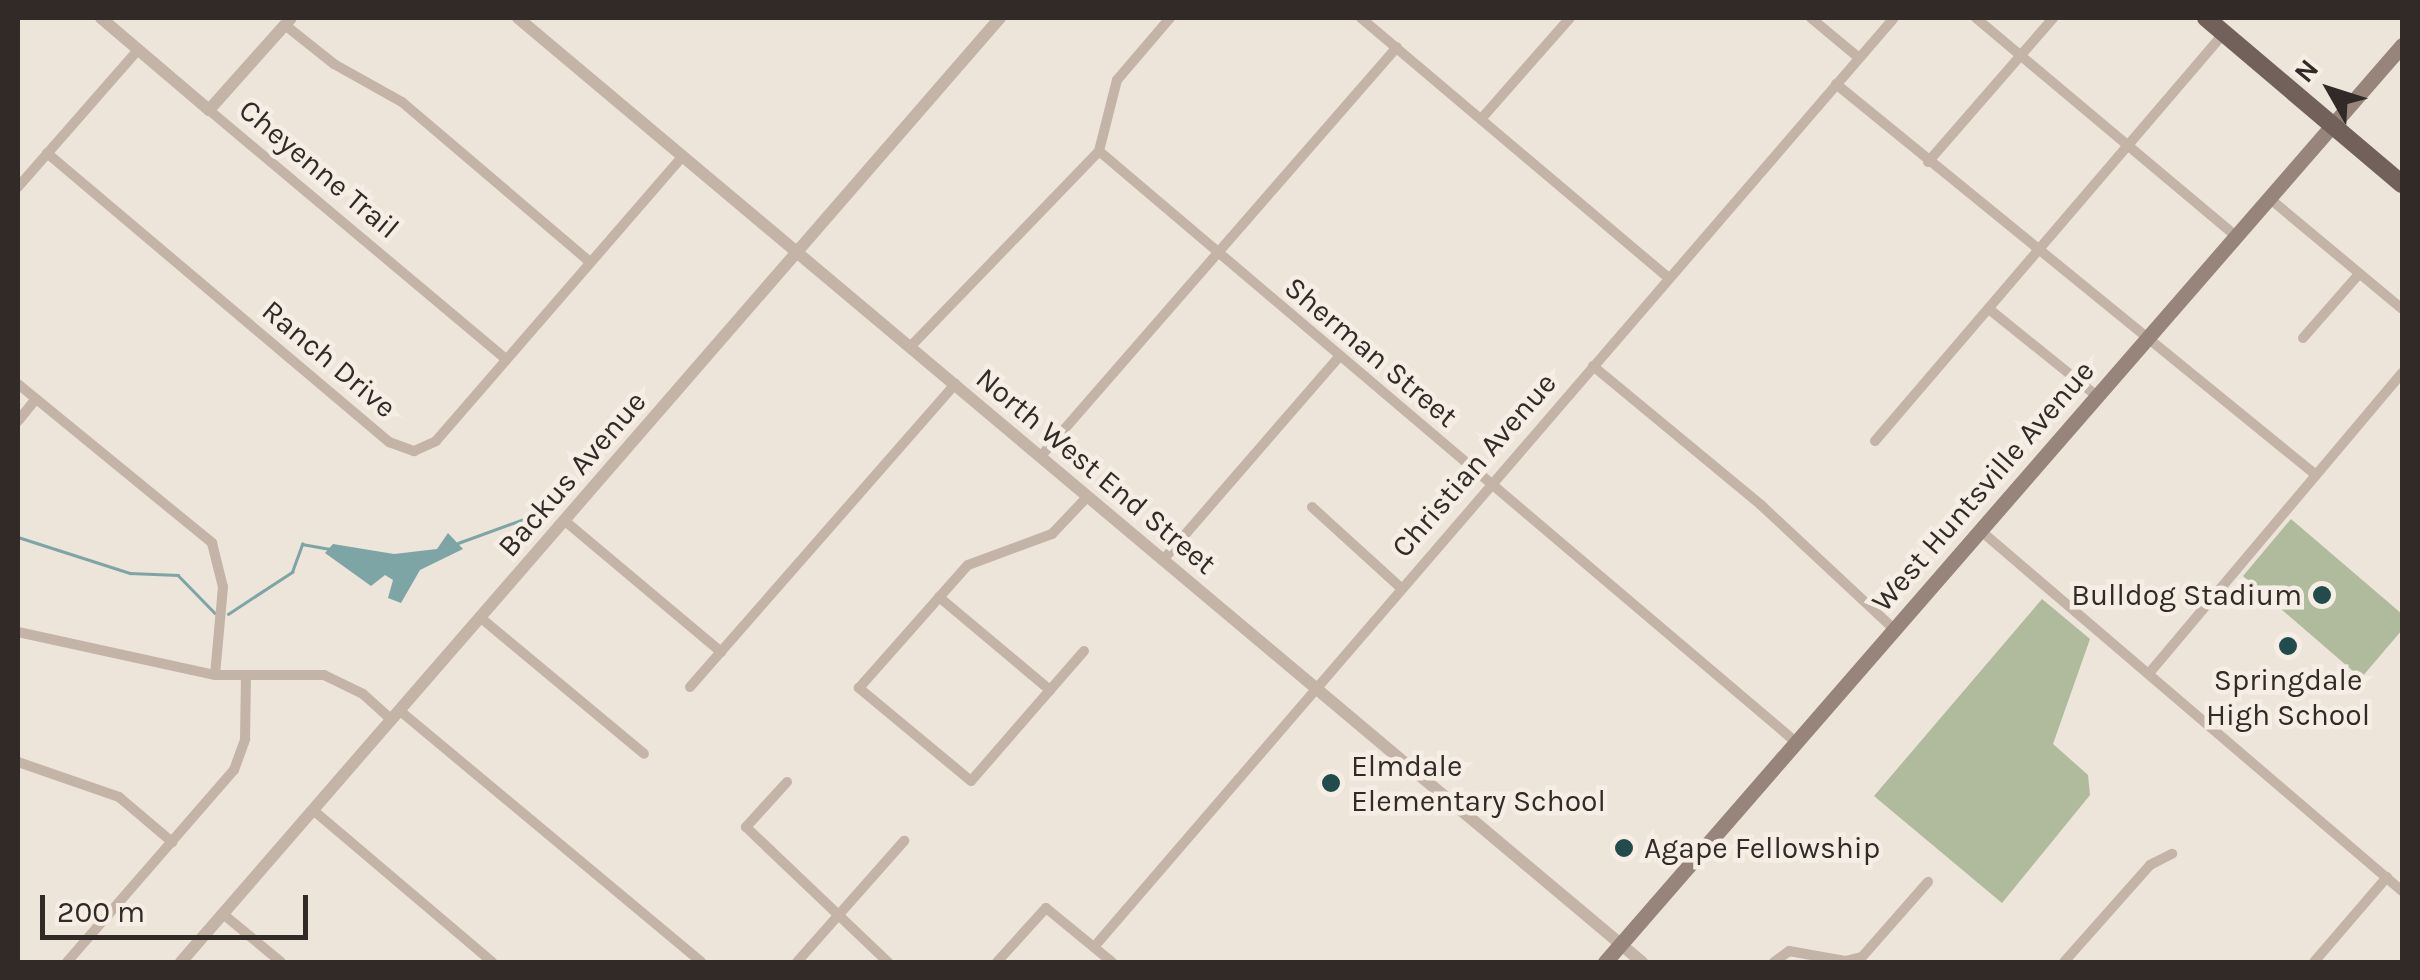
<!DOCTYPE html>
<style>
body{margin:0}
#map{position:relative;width:2420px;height:980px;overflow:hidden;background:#ede4da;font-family:Karla,sans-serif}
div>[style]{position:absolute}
.green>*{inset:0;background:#b0ba9c}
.water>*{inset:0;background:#7da5a6}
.stream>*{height:2.5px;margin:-1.25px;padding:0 1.25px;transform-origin:1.25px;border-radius:1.25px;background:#7da5a6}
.minor>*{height:10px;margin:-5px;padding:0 5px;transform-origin:5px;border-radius:5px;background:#c4b4a8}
.tertiary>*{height:12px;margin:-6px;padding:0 6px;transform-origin:6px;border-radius:6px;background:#c4b4a8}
.secondary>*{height:15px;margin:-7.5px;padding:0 7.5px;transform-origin:7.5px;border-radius:7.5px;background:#97847a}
.primary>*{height:18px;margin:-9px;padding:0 9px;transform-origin:9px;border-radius:9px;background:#71615a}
.dots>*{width:28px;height:28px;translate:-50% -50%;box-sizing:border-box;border:5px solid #f6eee5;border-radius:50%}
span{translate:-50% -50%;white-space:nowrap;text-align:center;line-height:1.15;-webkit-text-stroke:9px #f6eee5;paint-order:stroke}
.street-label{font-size:30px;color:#312a27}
.poi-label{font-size:30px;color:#312a27}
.right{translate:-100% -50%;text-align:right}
.left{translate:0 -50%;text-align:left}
.frame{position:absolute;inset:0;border:20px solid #312a27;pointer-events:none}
.north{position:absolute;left:2280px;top:40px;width:100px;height:100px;-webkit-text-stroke:8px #f6eee5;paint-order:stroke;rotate:309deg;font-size:28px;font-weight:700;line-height:40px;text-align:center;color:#312a27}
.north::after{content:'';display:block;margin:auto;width:35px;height:45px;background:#312a27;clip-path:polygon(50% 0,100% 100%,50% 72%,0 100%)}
.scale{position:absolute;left:40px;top:895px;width:268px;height:45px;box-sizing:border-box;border:5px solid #312a27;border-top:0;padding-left:12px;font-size:30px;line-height:35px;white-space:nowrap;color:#312a27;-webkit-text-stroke:8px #f6eee5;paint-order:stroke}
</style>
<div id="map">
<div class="green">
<i style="clip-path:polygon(2291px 519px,2402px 614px,2402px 630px,2361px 678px,2243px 576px)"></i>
<i style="clip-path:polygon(2042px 599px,2090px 639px,2053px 744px,2088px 775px,2090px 795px,2002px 903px,1874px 796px)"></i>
</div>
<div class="water">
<i style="clip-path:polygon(448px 533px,463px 549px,420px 570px,401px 603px,388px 598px,393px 580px,385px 575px,371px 586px,325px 553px,333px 544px,394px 554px,437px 549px)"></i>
</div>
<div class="stream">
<i style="left:18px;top:537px;width:118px;rotate:17.8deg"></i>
<i style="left:130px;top:573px;width:48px;rotate:2.4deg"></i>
<i style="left:178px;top:575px;width:53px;rotate:45.8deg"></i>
<i style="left:458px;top:543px;width:79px;rotate:-20deg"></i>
<i style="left:228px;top:614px;width:77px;rotate:-33.3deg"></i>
<i style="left:292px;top:572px;width:30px;rotate:-70deg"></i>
<i style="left:302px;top:544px;width:28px;rotate:10deg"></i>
</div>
<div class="minor">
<i style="left:1361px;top:18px;width:403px;rotate:40.2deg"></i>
<i style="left:1811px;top:18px;width:62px;rotate:39.8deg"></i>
<i style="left:1976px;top:18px;width:339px;rotate:40deg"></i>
<i style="left:285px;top:25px;width:63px;rotate:38.5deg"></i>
<i style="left:334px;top:64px;width:78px;rotate:29.2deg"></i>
<i style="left:402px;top:102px;width:247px;rotate:40.4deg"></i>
<i style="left:1836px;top:84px;width:619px;rotate:39.17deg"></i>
<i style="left:209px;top:110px;width:388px;rotate:40deg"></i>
<i style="left:1482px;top:118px;width:133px;rotate:-48.7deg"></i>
<i style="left:1099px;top:151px;width:915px;rotate:40.3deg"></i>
<i style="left:47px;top:153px;width:448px;rotate:40.2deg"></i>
<i style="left:389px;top:442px;width:27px;rotate:20deg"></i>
<i style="left:414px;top:451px;width:24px;rotate:-24deg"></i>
<i style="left:436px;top:441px;width:377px;rotate:-49.1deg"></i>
<i style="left:1928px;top:162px;width:191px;rotate:-49deg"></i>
<i style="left:18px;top:187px;width:182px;rotate:-48.8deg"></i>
<i style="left:2269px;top:198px;width:173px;rotate:39.8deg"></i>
<i style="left:1989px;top:309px;width:140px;rotate:38.9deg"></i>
<i style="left:2303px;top:338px;width:85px;rotate:-48.8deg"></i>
<i style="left:910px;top:347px;width:272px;rotate:-46deg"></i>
<i style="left:1099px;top:151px;width:73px;rotate:-75.8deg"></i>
<i style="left:1117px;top:80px;width:82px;rotate:-49.5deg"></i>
<i style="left:1593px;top:366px;width:218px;rotate:39.6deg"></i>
<i style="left:1761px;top:505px;width:183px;rotate:43deg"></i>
<i style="left:18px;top:384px;width:251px;rotate:39.3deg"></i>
<i style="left:212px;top:543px;width:45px;rotate:76deg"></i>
<i style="left:223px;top:587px;width:88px;rotate:95.2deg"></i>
<i style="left:18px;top:421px;width:28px;rotate:-51deg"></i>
<i style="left:1875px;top:441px;width:537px;rotate:-49.46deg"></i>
<i style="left:1041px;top:456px;width:542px;rotate:-48.96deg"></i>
<i style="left:1312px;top:507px;width:120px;rotate:42.3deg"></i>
<i style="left:565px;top:521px;width:204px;rotate:40deg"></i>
<i style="left:1981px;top:531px;width:554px;rotate:40.53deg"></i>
<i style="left:1163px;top:560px;width:269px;rotate:-49.1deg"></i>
<i style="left:939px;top:597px;width:145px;rotate:40deg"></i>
<i style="left:481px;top:618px;width:212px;rotate:39.8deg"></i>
<i style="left:18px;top:632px;width:202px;rotate:12.3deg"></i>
<i style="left:215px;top:675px;width:109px"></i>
<i style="left:324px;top:675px;width:43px;rotate:26deg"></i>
<i style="left:363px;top:694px;width:38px;rotate:42deg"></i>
<i style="left:1084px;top:651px;width:172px;rotate:131deg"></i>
<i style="left:971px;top:781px;width:146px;rotate:-140.3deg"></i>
<i style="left:859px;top:688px;width:164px;rotate:-48.5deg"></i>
<i style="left:968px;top:565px;width:90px;rotate:-20.3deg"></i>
<i style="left:1052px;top:534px;width:52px;rotate:-46.5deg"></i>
<i style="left:2151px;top:671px;width:390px;rotate:-49.9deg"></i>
<i style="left:690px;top:687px;width:403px;rotate:-48.8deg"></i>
<i style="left:399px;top:710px;width:393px;rotate:39.8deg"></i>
<i style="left:18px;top:762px;width:107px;rotate:19.1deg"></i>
<i style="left:119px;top:797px;width:70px;rotate:40.3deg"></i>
<i style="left:787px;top:782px;width:61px;rotate:132.3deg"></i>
<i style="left:746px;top:827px;width:196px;rotate:43.6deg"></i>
<i style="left:313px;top:810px;width:235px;rotate:40.3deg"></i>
<i style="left:223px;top:914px;width:75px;rotate:39.6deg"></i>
<i style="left:1094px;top:947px;width:1226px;rotate:-49.27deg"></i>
<i style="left:67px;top:962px;width:254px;rotate:-49deg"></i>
<i style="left:234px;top:770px;width:33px;rotate:-70deg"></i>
<i style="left:245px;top:739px;width:62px;rotate:-89.1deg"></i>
<i style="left:797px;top:962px;width:162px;rotate:-48.5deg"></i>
<i style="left:997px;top:962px;width:73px;rotate:-47.8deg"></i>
<i style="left:1046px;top:908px;width:85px;rotate:39.3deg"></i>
<i style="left:1774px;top:962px;width:19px;rotate:-36deg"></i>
<i style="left:1789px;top:951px;width:57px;rotate:10.1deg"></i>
<i style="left:1845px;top:961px;width:17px;rotate:-13deg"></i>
<i style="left:1862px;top:957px;width:100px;rotate:-48.7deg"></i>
<i style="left:2064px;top:962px;width:130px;rotate:-48.4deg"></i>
<i style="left:2150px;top:865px;width:25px;rotate:-27deg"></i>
<i style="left:2314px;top:962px;width:112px;rotate:-49.3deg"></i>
</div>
<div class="tertiary">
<i style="left:101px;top:18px;width:142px;rotate:40.4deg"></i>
<i style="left:209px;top:110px;width:123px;rotate:-48.3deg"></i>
<i style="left:518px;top:18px;width:1468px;rotate:40.03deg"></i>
<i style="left:181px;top:962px;width:1250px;rotate:-49.06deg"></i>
</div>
<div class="secondary">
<i style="left:1605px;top:962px;width:1215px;rotate:-49deg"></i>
</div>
<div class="primary">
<i style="left:2206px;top:18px;width:257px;rotate:40.3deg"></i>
</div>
<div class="dots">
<i style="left:2322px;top:595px;background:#224b4d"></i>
<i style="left:2288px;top:646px;background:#224b4d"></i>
<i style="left:1331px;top:783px;background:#224b4d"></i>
<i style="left:1624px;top:848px;background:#224b4d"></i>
</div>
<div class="street-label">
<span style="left:319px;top:169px;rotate:40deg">Cheyenne Trail</span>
<span style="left:1371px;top:352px;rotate:40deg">Sherman Street</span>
<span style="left:329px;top:359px;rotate:40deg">Ranch Drive</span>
<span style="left:1474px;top:465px;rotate:-49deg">Christian Avenue</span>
<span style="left:1096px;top:471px;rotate:40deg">North West End Street</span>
<span style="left:572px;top:474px;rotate:-49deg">Backus Avenue</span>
<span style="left:1983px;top:486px;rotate:-49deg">West Huntsville Avenue</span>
</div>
<div class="poi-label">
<span class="right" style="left:2302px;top:595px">Bulldog Stadium</span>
<span style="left:2288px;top:697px">Springdale<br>High School</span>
<span class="left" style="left:1351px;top:783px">Elmdale<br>Elementary School</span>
<span class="left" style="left:1644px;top:848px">Agape Fellowship</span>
</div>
<div class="frame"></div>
<div class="north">N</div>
<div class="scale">200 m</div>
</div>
